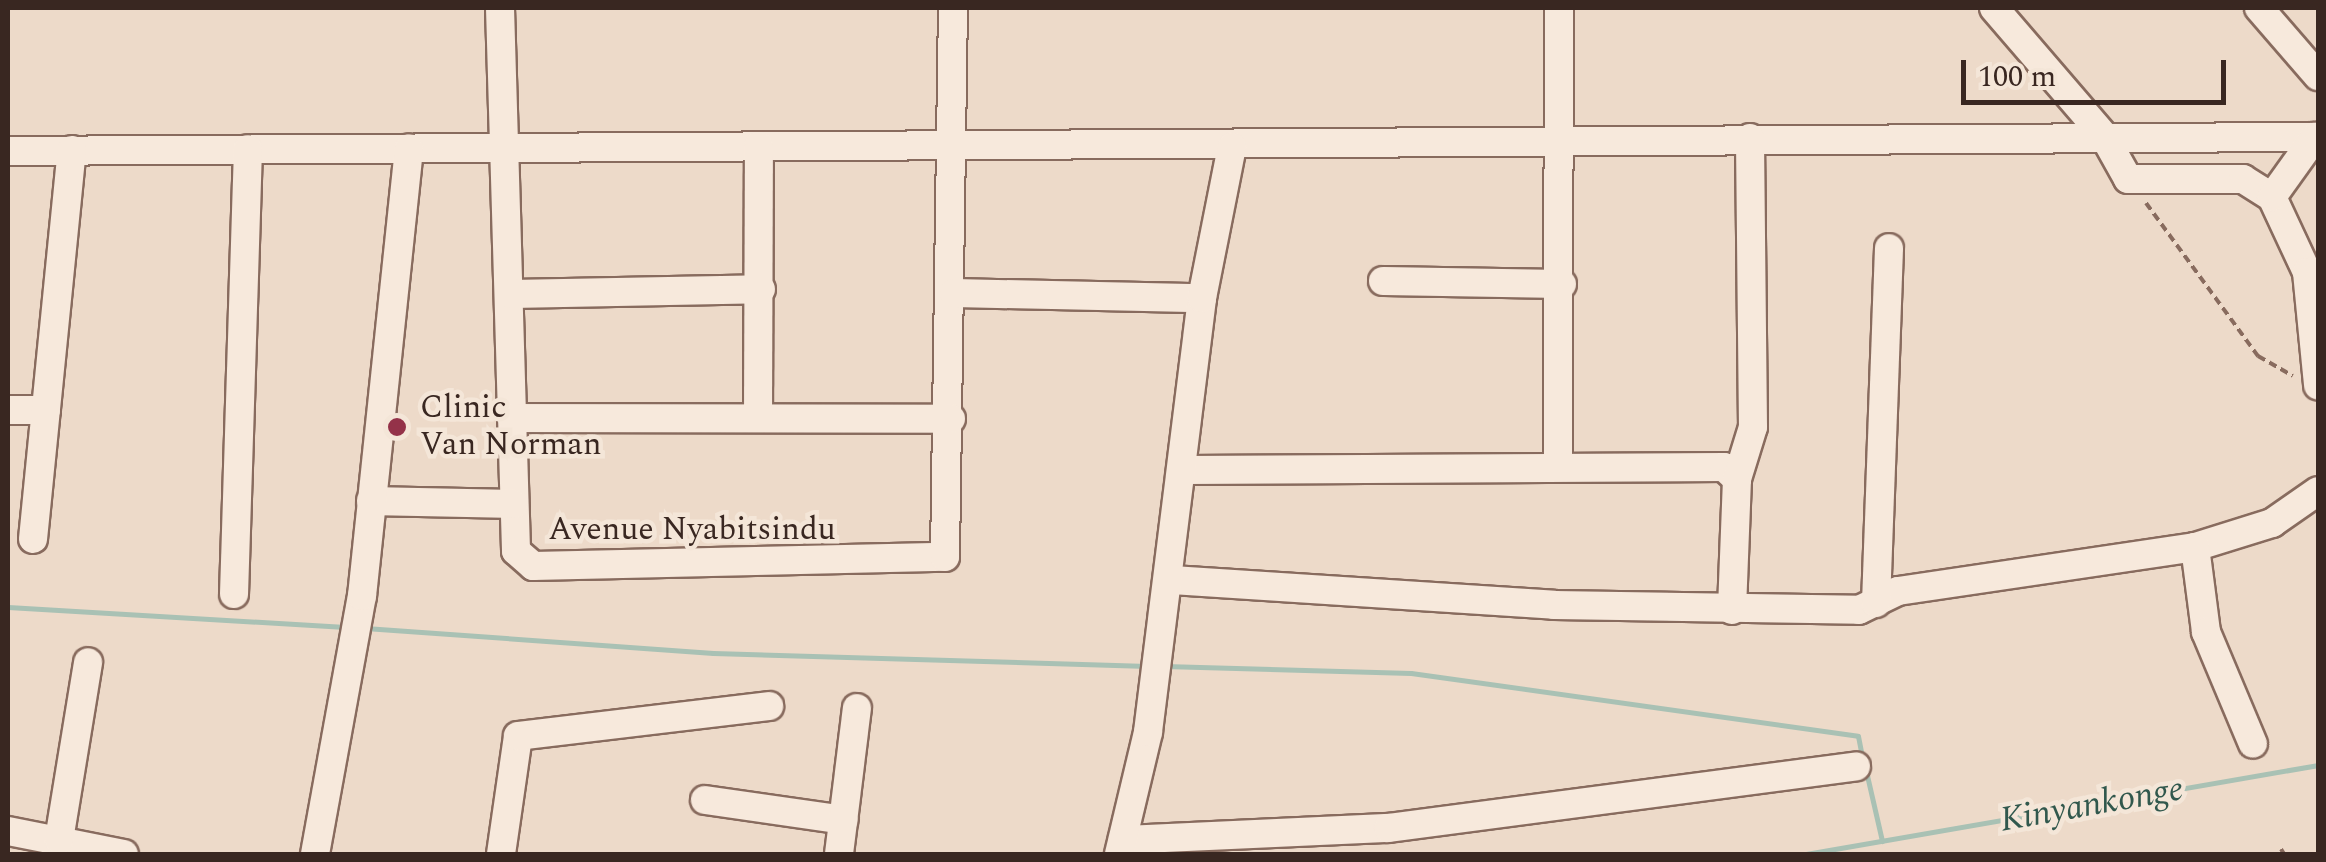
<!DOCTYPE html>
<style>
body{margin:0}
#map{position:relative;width:2326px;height:862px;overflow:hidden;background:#eddac9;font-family:Spectral,serif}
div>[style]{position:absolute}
.stream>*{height:5px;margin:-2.5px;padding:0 2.5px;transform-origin:2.5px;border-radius:2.5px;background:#a9c1b4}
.path>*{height:4px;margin-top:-2px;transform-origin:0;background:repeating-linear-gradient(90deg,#886b5e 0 8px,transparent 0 13px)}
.roads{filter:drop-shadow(2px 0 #886b5e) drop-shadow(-2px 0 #886b5e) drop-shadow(0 2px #886b5e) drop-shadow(0 -2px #886b5e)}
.minor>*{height:28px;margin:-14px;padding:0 14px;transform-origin:14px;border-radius:14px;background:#f7e9dc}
.dots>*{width:28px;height:28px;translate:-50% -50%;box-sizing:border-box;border:5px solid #f4e6d8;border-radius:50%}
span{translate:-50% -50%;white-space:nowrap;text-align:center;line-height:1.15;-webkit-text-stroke:9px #f4e6d8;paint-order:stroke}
.poi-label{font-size:32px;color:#392721}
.left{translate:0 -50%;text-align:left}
.street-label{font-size:32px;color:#392721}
.water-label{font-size:35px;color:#31584d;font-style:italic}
.frame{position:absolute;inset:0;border:10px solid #392721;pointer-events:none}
.scale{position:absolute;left:1961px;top:60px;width:265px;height:45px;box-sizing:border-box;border:5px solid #392721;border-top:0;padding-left:12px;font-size:30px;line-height:35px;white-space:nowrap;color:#392721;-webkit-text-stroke:8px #f4e6d8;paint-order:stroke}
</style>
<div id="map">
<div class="stream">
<i style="left:8px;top:607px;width:342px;rotate:3.4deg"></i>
<i style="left:365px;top:628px;width:349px;rotate:4.1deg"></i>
<i style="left:713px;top:653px;width:435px;rotate:1.7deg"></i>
<i style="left:1164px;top:666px;width:247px;rotate:1.6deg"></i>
<i style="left:1411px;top:673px;width:451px;rotate:8deg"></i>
<i style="left:1858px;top:736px;width:20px;rotate:79deg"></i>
<i style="left:1866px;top:771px;width:72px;rotate:77.1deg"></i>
<i style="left:1806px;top:854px;width:520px;rotate:-9.86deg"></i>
</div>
<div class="path">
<i style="left:2146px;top:203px;width:190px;rotate:53.8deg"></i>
<i style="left:2258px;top:356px;width:40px;rotate:29.7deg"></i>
<i style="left:2281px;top:849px;width:6px;rotate:59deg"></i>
</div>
<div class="roads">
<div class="minor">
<i style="left:500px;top:8px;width:543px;rotate:88.31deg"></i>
<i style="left:516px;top:551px;width:23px;rotate:41deg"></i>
<i style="left:533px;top:566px;width:412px;rotate:-1.3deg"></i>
<i style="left:945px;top:557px;width:549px;rotate:-89.17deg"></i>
<i style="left:1994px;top:8px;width:169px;rotate:49.3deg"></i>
<i style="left:2104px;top:136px;width:49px;rotate:60.8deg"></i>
<i style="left:2128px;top:179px;width:115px"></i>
<i style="left:2243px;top:179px;width:34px;rotate:32deg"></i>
<i style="left:2272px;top:197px;width:83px;rotate:65deg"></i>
<i style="left:2307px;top:272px;width:114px;rotate:84.4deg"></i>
<i style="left:2259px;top:8px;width:90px;rotate:49.1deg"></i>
<i style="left:8px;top:151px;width:2310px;rotate:-0.35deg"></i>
<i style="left:2272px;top:197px;width:74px;rotate:-54.4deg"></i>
<i style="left:1383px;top:281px;width:179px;rotate:1deg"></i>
<i style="left:954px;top:293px;width:248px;rotate:1.2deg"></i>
<i style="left:511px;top:294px;width:250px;rotate:-1.1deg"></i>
<i style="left:8px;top:410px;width:38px"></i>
<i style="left:758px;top:416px;width:270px;rotate:-89.8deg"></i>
<i style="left:512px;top:418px;width:439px;rotate:0.1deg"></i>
<i style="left:1558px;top:467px;width:459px;rotate:-89.9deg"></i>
<i style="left:1186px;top:470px;width:538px;rotate:-0.32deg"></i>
<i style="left:1724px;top:467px;width:18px;rotate:43deg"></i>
<i style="left:1737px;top:479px;width:131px;rotate:92.2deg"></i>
<i style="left:1737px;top:479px;width:54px;rotate:-72.9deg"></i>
<i style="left:1753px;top:427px;width:289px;rotate:-90.6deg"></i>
<i style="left:371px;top:501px;width:143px;rotate:1.2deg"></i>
<i style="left:33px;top:539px;width:391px;rotate:-84.3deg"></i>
<i style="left:2195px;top:547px;width:81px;rotate:-17.3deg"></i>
<i style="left:2272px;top:523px;width:56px;rotate:-34.8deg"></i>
<i style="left:1172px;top:580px;width:383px;rotate:3.7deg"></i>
<i style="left:1554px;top:605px;width:305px;rotate:0.9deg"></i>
<i style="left:1859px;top:610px;width:43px;rotate:-26deg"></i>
<i style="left:1898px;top:591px;width:300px;rotate:-8.4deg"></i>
<i style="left:2195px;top:547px;width:86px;rotate:82.6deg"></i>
<i style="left:2206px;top:632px;width:121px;rotate:67.2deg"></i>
<i style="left:234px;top:594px;width:445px;rotate:-88.2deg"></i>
<i style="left:1876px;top:603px;width:355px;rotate:-87.9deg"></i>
<i style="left:705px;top:800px;width:140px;rotate:8.2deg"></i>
<i style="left:8px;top:831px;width:118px;rotate:11.2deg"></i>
<i style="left:59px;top:840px;width:180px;rotate:-80.7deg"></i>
<i style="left:1123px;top:840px;width:265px;rotate:-2.6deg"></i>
<i style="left:1388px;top:828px;width:472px;rotate:-7.5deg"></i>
<i style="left:315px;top:854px;width:262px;rotate:-79.7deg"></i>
<i style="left:362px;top:596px;width:450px;rotate:-84deg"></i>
<i style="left:501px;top:854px;width:119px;rotate:-81.8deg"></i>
<i style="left:518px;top:736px;width:253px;rotate:-6.8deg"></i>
<i style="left:839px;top:854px;width:147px;rotate:-83deg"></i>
<i style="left:1119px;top:854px;width:125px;rotate:-76.6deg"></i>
<i style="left:1148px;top:732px;width:437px;rotate:-82.9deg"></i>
<i style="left:1202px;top:298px;width:154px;rotate:-78.8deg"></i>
</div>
</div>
<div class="dots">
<i style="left:397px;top:427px;background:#943249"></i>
</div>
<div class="poi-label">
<span class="left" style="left:420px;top:427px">Clinic<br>Van Norman</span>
</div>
<div class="street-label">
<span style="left:692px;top:530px">Avenue Nyabitsindu</span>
</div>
<div class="water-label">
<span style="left:2092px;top:805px;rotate:-10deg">Kinyankonge</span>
</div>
<div class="frame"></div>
<div class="scale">100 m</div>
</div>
